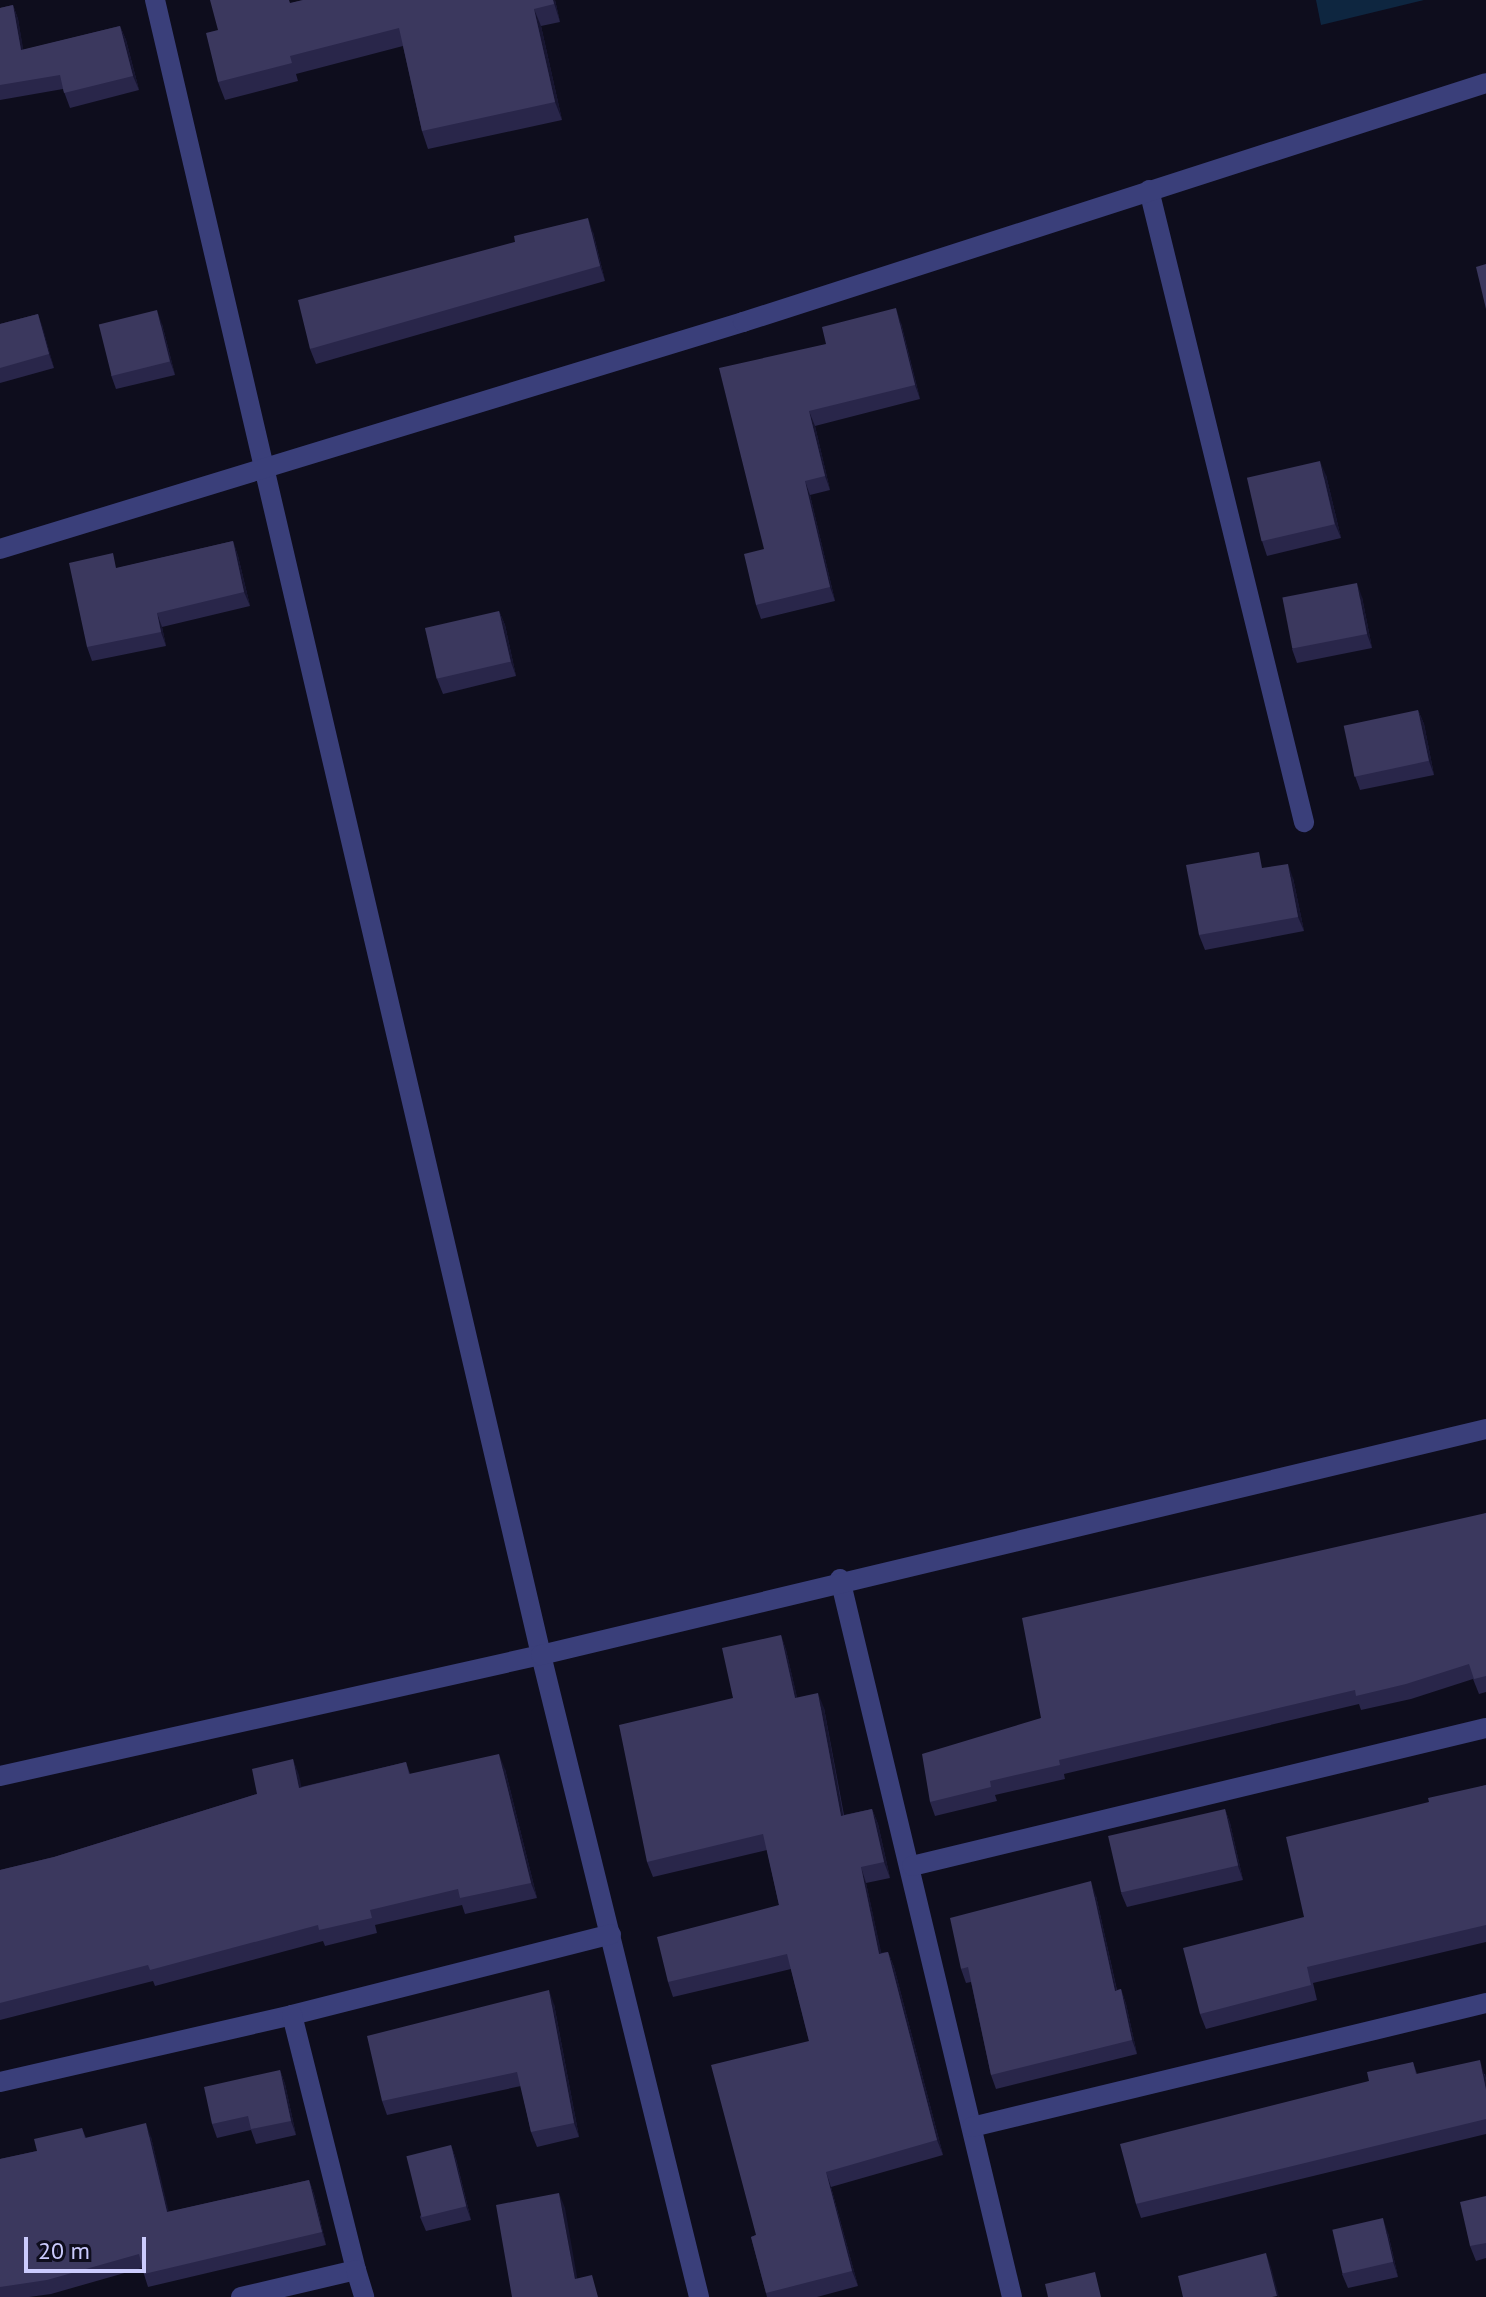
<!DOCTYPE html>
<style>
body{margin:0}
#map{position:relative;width:1486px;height:2297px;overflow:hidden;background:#0e0d1d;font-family:"PT Sans",sans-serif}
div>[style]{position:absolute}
.water>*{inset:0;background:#0e2640}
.minor>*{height:20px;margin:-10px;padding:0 10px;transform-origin:10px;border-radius:10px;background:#3a3f7a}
.wall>*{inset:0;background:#29264a}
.shaded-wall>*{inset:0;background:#171530}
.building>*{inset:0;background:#3b385e;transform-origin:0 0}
span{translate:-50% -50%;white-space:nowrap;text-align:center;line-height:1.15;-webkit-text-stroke:8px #0e0d1d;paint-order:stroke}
.scale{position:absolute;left:24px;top:2237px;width:122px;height:36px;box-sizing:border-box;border:4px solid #cbcbfd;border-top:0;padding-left:10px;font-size:24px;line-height:28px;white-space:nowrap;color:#cbcbfd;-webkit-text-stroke:6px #0e0d1d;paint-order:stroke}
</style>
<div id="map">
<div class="water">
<i style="clip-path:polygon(1316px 0,1424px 0,1321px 25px)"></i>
</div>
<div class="minor">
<i style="left:155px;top:0;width:1699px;rotate:76.87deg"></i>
<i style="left:541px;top:1655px;width:661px;rotate:76.17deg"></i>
<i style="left:1149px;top:190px;width:651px;rotate:76.22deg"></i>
<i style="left:0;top:549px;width:777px;rotate:-16.99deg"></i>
<i style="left:743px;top:322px;width:780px;rotate:-17.83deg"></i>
<i style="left:840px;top:1579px;width:738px;rotate:76.53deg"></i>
<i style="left:0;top:1776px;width:554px;rotate:-12.61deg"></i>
<i style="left:541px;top:1655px;width:972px;rotate:-13.45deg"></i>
<i style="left:912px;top:1866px;width:590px;rotate:-13.52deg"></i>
<i style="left:292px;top:2015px;width:329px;rotate:-14.2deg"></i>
<i style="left:0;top:2082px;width:300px;rotate:-12.9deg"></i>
<i style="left:292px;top:2015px;width:263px;rotate:75.9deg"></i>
<i style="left:972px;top:2127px;width:529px;rotate:-13.56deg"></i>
<i style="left:241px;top:2297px;width:118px;rotate:-13.2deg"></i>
<i style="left:356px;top:2270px;width:28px;rotate:73deg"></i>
</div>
<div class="wall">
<i style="clip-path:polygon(303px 0,555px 0,560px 22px,541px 26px,562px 120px,428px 149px,422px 131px,403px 46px,296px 74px,298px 81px,225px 100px,218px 82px,218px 30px,292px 3px)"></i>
<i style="clip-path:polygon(13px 5px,18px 19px,23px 50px,120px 26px,126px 40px,139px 90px,70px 108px,63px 89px,0 100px,0 8px)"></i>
<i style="clip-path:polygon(593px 232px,605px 281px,316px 364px,310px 349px,515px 242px)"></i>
<i style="clip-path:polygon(38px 314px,54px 368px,0 383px,0 324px)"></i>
<i style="clip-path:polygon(901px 323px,920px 399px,815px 426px,830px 490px,810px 495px,835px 601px,761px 619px,756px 605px,764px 549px,826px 344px)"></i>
<i style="clip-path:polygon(162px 324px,175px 375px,116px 389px,111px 375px)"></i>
<i style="clip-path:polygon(1326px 475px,1341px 538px,1267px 556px,1262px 541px)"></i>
<i style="clip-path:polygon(233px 541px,238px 556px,250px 606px,162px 627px,166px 646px,92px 661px,87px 647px,118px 568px)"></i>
<i style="clip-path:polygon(1362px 597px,1372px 648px,1297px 663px,1292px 649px)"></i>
<i style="clip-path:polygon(499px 611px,505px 625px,516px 676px,443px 694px,437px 679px)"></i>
<i style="clip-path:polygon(1418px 710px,1424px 724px,1434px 775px,1360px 790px,1355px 776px)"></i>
<i style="clip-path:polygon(1265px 868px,1293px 878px,1304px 931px,1205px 950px,1199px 935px)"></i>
<i style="clip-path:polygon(1486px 1513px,1486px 1692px,1479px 1694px,1473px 1679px,1411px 1699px,1361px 1710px,1359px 1704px,1064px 1774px,1065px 1779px,995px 1795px,997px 1801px,935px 1816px,930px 1802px,1041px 1718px)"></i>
<i style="clip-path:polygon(781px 1635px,786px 1650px,797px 1698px,824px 1708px,844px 1815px,872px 1809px,878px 1824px,890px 1878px,866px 1883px,881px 1953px,888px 1952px,894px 1967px,943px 2155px,831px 2187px,858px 2286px,817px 2297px,767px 2297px,751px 2237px,756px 2235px,809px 2041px,791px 1969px,673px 1997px,668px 1982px,779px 1905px,767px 1850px,653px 1877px,647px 1862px,733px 1698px)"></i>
<i style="clip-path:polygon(293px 1759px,301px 1787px,406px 1762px,410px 1774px,505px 1769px,537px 1898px,465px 1914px,462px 1905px,375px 1925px,377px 1933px,325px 1946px,323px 1941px,155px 1986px,153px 1981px,0 2020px,0 1870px,54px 1857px,257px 1794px)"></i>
<i style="clip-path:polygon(1486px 1785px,1486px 1942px,1313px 1983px,1317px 2000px,1206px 2029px,1200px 2014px,1429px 1802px)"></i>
<i style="clip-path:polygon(1225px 1809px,1230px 1823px,1243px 1880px,1127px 1907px,1121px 1893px)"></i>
<i style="clip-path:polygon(1096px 1896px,1117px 1990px,1121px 1989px,1126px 2004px,1137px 2054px,996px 2089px,991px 2075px,971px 1982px,966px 1983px,961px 1969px)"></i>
<i style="clip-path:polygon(554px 2004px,579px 2137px,537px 2147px,531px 2132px,521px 2086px,387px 2115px,382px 2101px)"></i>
<i style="clip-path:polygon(1413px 2062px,1417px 2074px,1485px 2074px,1486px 2080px,1486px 2134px,1141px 2218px,1136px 2204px,1369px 2081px)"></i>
<i style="clip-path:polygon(280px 2070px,285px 2084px,296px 2135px,256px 2144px,251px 2130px,217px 2138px,212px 2124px)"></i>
<i style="clip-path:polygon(82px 2128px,86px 2138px,151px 2137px,168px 2212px,309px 2180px,314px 2194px,326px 2245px,148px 2287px,142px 2268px,51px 2294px,29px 2297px,0 2297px,0 2159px,37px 2151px)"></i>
<i style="clip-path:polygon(451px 2145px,456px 2159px,471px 2220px,426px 2231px,420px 2217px)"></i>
<i style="clip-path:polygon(1486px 2196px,1486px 2258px,1476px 2261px,1470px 2246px)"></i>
<i style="clip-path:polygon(1388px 2233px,1398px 2277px,1348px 2288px,1342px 2274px)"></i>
</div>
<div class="shaded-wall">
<i style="clip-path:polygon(553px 0,555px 0,560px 22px)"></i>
<i style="clip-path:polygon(13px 5px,18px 19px,26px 65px,21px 50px)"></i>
<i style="clip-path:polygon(534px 9px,541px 26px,562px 120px,555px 102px)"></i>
<i style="clip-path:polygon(120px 26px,126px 40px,139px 90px,133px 76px)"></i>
<i style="clip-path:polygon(588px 218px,593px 232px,605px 281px,600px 266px)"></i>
<i style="clip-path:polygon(896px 308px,901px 323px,920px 399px,915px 385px)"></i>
<i style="clip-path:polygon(157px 310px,162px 324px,175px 375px,170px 361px)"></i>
<i style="clip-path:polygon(38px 314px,43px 328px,54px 368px,49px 354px)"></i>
<i style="clip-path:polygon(809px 411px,815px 426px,830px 490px,825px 476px)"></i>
<i style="clip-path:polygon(1320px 461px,1326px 475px,1341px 538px,1335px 524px)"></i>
<i style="clip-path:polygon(805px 481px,810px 495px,835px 601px,830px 587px)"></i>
<i style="clip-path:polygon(233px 541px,238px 556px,250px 606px,244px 592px)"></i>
<i style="clip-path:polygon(1357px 583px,1362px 597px,1372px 648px,1367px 634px)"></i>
<i style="clip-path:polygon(499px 611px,505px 625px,516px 676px,511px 662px)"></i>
<i style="clip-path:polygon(157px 613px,162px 627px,166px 646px,161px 632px)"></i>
<i style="clip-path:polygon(1418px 710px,1424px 724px,1434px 775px,1429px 761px)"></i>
<i style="clip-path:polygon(1288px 864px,1293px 878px,1304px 931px,1298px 917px)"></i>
<i style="clip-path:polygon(781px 1635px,786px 1650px,801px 1714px,795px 1698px)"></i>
<i style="clip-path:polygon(818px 1693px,824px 1708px,846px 1831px,841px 1816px)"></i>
<i style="clip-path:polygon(499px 1754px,505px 1769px,537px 1898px,531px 1883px)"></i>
<i style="clip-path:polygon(293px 1759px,299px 1775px,305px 1803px,299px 1788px)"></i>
<i style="clip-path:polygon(872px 1809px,878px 1824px,890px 1878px,884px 1862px)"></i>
<i style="clip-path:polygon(1225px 1809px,1230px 1823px,1243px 1880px,1238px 1866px)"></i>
<i style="clip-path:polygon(861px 1867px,866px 1883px,885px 1969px,879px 1954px)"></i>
<i style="clip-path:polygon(1091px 1881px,1096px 1896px,1120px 2005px,1115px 1991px)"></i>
<i style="clip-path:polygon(888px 1952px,894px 1967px,943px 2155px,937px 2140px)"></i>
<i style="clip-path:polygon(1121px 1989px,1126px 2004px,1137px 2054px,1132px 2040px)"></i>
<i style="clip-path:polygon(549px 1990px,554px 2004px,579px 2137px,574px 2123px)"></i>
<i style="clip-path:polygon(1480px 2060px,1486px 2080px,1486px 2090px)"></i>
<i style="clip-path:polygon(280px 2070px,285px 2084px,296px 2135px,291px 2121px)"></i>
<i style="clip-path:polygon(146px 2123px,151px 2137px,172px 2225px,167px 2212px)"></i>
<i style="clip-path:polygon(451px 2145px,456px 2159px,471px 2220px,466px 2206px)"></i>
<i style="clip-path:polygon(826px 2172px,831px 2187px,858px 2286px,852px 2271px)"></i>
<i style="clip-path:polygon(309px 2180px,314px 2194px,326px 2245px,322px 2232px)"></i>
<i style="clip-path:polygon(559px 2193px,565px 2208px,580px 2294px,575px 2279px)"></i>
<i style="clip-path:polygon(1383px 2218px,1388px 2233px,1398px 2277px,1393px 2262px)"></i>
<i style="clip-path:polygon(1266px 2253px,1271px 2267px,1279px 2297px,1277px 2296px)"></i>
</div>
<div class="building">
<i style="clip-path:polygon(210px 0,289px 0,290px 3px,303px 0,553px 0,554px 4px,534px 9px,555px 102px,422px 131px,399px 28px,290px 56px,292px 63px,218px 82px,206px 33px,218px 30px)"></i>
<i style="clip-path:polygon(13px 5px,21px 50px,120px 26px,133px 76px,64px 93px,60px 75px,0 85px,0 8px)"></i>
<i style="clip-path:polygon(588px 218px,600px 266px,310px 349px,298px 300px,515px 242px,514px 236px)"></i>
<i style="clip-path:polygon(1486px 264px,1486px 309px,1476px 267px)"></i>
<i style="clip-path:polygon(896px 308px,915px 385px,809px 411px,825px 476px,805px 481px,830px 587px,756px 605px,744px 554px,764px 549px,719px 368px,826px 344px,822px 327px)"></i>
<i style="left:157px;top:310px;width:53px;height:60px;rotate:76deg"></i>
<i style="clip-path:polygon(38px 314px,49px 354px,0 368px,0 324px)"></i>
<i style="left:1320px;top:461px;width:65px;height:75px;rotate:77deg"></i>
<i style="clip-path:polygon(233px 541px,244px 592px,157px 613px,161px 632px,87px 647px,69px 563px,113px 553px,116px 568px)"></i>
<i style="left:1357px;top:583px;width:52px;height:76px;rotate:79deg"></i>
<i style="left:499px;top:611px;width:52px;height:76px;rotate:77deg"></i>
<i style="left:1418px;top:710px;width:52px;height:76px;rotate:78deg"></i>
<i style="clip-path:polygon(1259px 852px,1262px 868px,1288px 864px,1298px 917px,1199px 935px,1186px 865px)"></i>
<i style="clip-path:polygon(1486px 1513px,1486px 1676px,1474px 1679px,1469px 1664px,1406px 1684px,1356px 1696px,1355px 1690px,1059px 1760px,1060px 1765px,990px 1781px,991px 1787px,930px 1802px,922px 1754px,1041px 1718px,1022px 1618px)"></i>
<i style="clip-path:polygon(781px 1635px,795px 1698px,818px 1693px,841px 1816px,872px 1809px,884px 1862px,861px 1867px,879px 1954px,888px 1952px,937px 2140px,826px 2172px,852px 2271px,766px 2293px,751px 2237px,756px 2235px,711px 2065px,809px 2041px,787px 1954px,668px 1982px,657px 1937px,779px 1905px,763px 1834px,647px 1862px,619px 1725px,733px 1698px,722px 1648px)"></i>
<i style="clip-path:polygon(499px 1754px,531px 1883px,460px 1898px,458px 1889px,370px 1910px,372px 1918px,319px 1930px,318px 1925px,150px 1970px,148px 1965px,0 2003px,0 1870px,54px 1857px,257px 1794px,252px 1769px,293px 1759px,299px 1788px,406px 1762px,409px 1774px)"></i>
<i style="clip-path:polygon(1486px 1785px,1486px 1925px,1307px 1967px,1311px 1985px,1200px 2014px,1183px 1948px,1304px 1917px,1286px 1837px,1429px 1802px,1428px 1798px)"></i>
<i style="left:1225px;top:1809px;width:58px;height:120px;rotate:77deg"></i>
<i style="clip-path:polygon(1091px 1881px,1115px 1991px,1121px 1989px,1132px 2040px,991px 2075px,968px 1967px,961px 1969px,950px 1918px)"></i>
<i style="clip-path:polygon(549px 1990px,574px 2123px,531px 2132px,517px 2072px,382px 2101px,367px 2036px)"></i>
<i style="clip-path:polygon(1480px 2060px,1486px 2090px,1486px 2119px,1136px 2204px,1120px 2144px,1369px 2081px,1367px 2072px,1413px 2062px,1416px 2074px)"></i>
<i style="clip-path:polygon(280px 2070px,291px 2121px,251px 2129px,248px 2116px,212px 2124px,204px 2087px)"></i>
<i style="clip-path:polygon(146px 2123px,167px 2212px,309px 2180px,322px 2232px,144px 2274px,139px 2254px,47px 2280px,0 2287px,0 2159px,37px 2151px,34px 2139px,82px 2128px,85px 2138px)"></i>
<i style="left:451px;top:2145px;width:63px;height:46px;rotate:76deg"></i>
<i style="clip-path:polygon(559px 2193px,575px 2279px,592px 2275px,598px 2297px,512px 2297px,496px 2205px)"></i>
<i style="clip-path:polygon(1486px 2196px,1486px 2243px,1470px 2246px,1460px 2202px)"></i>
<i style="left:1383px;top:2218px;width:45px;height:52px;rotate:77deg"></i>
<i style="clip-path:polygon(1266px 2253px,1277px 2296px,1272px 2297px,1183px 2297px,1178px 2276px)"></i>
<i style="clip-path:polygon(1095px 2272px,1101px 2297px,1048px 2297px,1045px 2284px)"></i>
</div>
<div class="scale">20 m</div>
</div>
